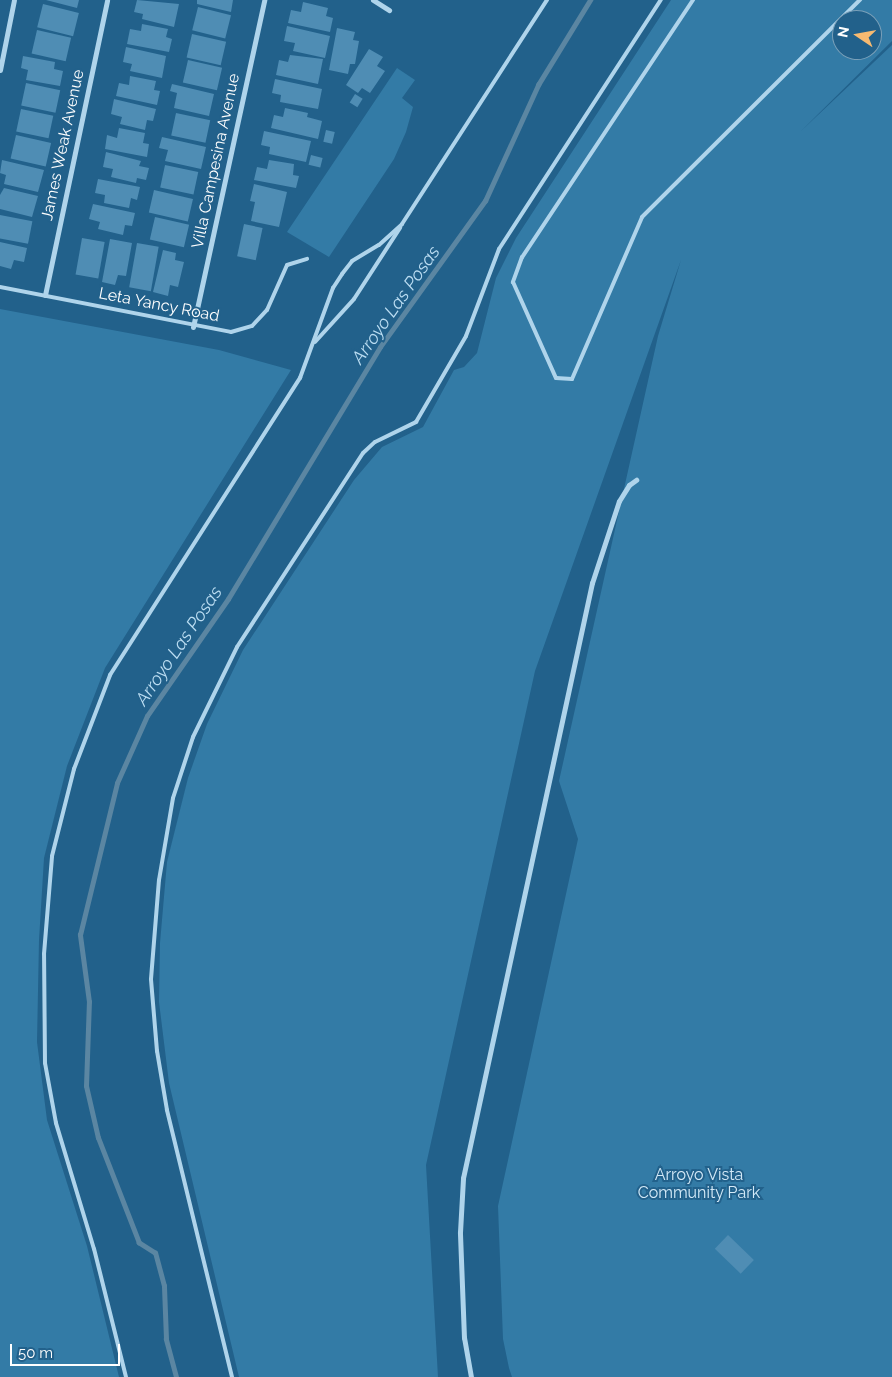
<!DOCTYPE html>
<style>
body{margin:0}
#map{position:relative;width:892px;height:1377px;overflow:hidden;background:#22618b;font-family:Raleway,sans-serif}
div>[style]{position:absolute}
.green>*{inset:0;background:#337ba6}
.stream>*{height:4.5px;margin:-2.25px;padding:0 2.25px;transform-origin:2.25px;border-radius:2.25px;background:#5b86a2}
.building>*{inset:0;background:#4f8db4;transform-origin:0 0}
.lane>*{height:4px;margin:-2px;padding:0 2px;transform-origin:2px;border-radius:2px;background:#afd4eb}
.street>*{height:5px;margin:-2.5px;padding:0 2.5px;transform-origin:2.5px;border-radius:2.5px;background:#afd4eb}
span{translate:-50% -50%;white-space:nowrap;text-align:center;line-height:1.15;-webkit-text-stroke:4px #22618b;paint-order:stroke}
.street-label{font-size:16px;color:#fff}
.park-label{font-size:16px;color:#d4eaf8}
.water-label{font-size:18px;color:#bbddf2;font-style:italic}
.north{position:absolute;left:832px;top:10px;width:50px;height:50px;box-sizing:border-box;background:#22618b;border:1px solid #7aa0b9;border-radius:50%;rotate:282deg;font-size:14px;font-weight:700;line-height:20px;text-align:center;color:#fff}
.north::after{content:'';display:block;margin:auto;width:18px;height:22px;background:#f7ba71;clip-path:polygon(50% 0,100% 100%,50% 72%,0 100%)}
.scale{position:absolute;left:10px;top:1344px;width:110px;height:22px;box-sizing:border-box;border:2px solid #fff;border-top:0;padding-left:6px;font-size:15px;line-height:18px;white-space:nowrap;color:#fff;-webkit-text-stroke:4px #22618b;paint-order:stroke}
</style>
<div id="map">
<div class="green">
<i style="clip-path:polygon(evenodd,671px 0,892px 0,892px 41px,800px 132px,892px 45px,892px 1377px,512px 1377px,509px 1368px,503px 1339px,498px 1206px,578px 839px,559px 781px,658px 336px,681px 260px,535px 671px,426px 1165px,438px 1377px,239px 1377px,169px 1083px,159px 1002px,160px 943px,167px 862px,188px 778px,207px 724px,243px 650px,354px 480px,382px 447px,423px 427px,454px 370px,464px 367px,477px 353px,496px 278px,516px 238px,671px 0,842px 20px,872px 20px,872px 50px,842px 50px,842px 20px)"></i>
<i style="clip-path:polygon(397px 68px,415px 80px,402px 98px,413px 107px,406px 132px,394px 159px,329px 257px,287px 232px)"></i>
<i style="clip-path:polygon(0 309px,219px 350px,291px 370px,105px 668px,67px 766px,44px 858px,39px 940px,37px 1042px,47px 1120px,87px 1246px,119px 1377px,0 1377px)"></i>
</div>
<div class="stream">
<i style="left:176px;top:1377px;width:39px;rotate:-105deg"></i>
<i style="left:166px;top:1339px;width:53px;rotate:-92.2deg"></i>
<i style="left:164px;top:1286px;width:34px;rotate:-105deg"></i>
<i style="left:155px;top:1253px;width:19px;rotate:-148deg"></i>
<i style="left:139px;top:1243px;width:113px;rotate:-111.3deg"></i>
<i style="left:98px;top:1138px;width:53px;rotate:-103deg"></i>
<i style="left:86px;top:1086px;width:84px;rotate:-88deg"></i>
<i style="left:89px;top:1002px;width:68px;rotate:-97.7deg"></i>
<i style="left:80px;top:935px;width:156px;rotate:-76.3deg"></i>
<i style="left:117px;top:783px;width:73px;rotate:-65.9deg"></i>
<i style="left:147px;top:716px;width:142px;rotate:-55.3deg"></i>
<i style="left:228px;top:599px;width:294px;rotate:-58.9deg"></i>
<i style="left:380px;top:347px;width:180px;rotate:-54.3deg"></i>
<i style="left:485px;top:201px;width:128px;rotate:-65.4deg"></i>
<i style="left:538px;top:85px;width:100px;rotate:-58.5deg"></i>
</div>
<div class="building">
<i style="clip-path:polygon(46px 0,79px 0,77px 8px)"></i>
<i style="clip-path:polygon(137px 0,179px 4px,174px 27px,142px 19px,143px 14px,134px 12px)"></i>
<i style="clip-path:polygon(197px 0,233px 0,231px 12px,197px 4px)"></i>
<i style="clip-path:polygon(303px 2px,328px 8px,326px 16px,333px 18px,330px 32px,288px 23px,291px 10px,301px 12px)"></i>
<i style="left:43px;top:4px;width:37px;height:24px;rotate:14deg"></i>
<i style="left:198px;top:7px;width:34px;height:24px;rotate:14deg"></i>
<i style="clip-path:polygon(142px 24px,168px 29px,166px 37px,172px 39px,169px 52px,127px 44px,130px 29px,141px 31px)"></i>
<i style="clip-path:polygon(287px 26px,330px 36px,325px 58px,293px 51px,295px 43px,284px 41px)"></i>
<i style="clip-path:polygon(337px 28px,355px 32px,353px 40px,359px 41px,355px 64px,350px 64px,348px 74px,329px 70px)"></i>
<i style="left:37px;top:30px;width:35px;height:24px;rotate:13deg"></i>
<i style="left:192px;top:34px;width:35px;height:24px;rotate:13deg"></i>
<i style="clip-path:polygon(126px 47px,166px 56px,162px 78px,130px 71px,132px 64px,123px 62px)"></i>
<i style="clip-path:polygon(369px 49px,383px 57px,377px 66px,385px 71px,370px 93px,362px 88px,358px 93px,346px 85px)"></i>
<i style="clip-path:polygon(290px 55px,323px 59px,318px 84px,276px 75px,279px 60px,288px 62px)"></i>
<i style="clip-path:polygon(23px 56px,55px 62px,54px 69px,63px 71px,60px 86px,26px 80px,28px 70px,21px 68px)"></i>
<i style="left:188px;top:60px;width:35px;height:23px;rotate:13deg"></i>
<i style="clip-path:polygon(130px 76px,156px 81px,154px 90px,160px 91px,157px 105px,116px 96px,119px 83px,129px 85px)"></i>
<i style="clip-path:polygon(275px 79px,322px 89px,318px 109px,280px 102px,281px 95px,272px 93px)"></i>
<i style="left:26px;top:83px;width:35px;height:23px;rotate:12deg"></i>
<i style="clip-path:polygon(172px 84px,214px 94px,209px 116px,174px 108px,177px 93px,170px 91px)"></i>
<i style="left:355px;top:94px;width:9px;height:10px;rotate:32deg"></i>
<i style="clip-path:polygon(114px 99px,156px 109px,153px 121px,147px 120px,145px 130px,120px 124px,122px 117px,111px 114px)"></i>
<i style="clip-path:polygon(285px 108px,308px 113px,307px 117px,322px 121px,318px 139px,271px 128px,274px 115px,283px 117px)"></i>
<i style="left:21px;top:109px;width:33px;height:23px;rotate:12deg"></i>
<i style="left:176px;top:113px;width:35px;height:23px;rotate:12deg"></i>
<i style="clip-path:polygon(119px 128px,145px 133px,143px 143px,149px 144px,147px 157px,105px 149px,107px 135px,117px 138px)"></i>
<i style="left:326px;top:130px;width:9px;height:12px;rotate:13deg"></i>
<i style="clip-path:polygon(264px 131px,311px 141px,306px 162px,269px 154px,270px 147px,261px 145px)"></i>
<i style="left:16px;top:135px;width:36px;height:24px;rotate:13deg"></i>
<i style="clip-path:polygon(162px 137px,206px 147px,201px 169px,165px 161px,168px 150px,159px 148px)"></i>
<i style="clip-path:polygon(106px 152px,141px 161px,139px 166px,149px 168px,146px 180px,137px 178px,136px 183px,111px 177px,113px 169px,103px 167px)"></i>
<i style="left:311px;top:155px;width:12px;height:10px;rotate:14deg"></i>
<i style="clip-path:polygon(2px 160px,44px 170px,38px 192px,4px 184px,6px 175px,0 173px)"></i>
<i style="clip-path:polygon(269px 160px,294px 164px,293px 175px,299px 176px,296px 188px,254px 180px,257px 167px,267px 169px)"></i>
<i style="left:165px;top:165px;width:34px;height:23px;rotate:12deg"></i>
<i style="clip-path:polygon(98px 179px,140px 187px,137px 200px,131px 198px,129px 208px,104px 203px,105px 195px,95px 193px)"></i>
<i style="clip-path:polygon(254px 184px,287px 192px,279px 227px,251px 221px,255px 202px,250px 201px)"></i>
<i style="clip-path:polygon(4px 188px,38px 196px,32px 217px,0 209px,0 195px)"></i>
<i style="left:154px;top:190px;width:40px;height:23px;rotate:13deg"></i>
<i style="clip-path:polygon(93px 204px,135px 213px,132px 226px,125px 225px,123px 235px,98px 229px,100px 222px,89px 219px)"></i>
<i style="left:0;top:215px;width:33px;height:23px;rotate:11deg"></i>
<i style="left:155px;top:217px;width:35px;height:23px;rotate:13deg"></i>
<i style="left:244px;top:224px;width:19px;height:33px;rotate:12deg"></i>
<i style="left:82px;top:238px;width:23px;height:37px;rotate:10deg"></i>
<i style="clip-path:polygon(110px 239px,132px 243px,126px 276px,118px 275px,115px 285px,102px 282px)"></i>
<i style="clip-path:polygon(0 242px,27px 248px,24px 262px,14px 260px,11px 269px,0 266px)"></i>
<i style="left:137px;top:243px;width:22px;height:45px;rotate:10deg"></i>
<i style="clip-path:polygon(163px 250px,176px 253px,175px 260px,184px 262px,178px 287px,170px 285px,168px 296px,153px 292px)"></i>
<i style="left:728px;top:1235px;width:36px;height:19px;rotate:44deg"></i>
</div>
<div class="lane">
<i style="left:693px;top:0;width:309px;rotate:123.6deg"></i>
<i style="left:522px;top:257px;width:27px;rotate:110deg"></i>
<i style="left:513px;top:282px;width:105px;rotate:65.9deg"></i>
<i style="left:556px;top:378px;width:16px;rotate:4deg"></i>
<i style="left:572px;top:379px;width:176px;rotate:-66.6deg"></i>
<i style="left:642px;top:217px;width:308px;rotate:-44.9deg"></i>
<i style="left:0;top:287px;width:235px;rotate:11deg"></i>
<i style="left:231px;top:332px;width:22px;rotate:-16deg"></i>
<i style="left:252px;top:326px;width:22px;rotate:-47deg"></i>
<i style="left:267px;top:310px;width:49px;rotate:-66deg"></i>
<i style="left:287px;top:265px;width:21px;rotate:-17deg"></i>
<i style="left:315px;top:342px;width:58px;rotate:-47.8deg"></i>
<i style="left:354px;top:299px;width:85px;rotate:-57.1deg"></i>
<i style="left:126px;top:1377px;width:132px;rotate:-104deg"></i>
<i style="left:94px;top:1249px;width:132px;rotate:-106.8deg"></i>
<i style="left:56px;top:1123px;width:61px;rotate:-100.4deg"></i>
<i style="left:45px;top:1063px;width:109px;rotate:-90.5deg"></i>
<i style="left:44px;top:954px;width:98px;rotate:-85.3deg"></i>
<i style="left:52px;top:856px;width:90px;rotate:-75.8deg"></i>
<i style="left:74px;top:769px;width:101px;rotate:-69deg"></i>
<i style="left:110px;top:675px;width:353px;rotate:-57.4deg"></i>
<i style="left:300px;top:378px;width:96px;rotate:-69.9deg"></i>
<i style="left:333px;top:288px;width:17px;rotate:-57deg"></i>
<i style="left:342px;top:274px;width:16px;rotate:-52deg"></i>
<i style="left:352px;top:261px;width:31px;rotate:-31deg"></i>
<i style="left:379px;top:245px;width:31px;rotate:-42deg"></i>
<i style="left:402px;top:224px;width:267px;rotate:-57.1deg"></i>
<i style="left:232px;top:1377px;width:275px;rotate:-103.7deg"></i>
<i style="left:167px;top:1110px;width:60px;rotate:-99.6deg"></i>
<i style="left:157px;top:1051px;width:72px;rotate:-94.8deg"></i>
<i style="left:151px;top:979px;width:99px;rotate:-85.4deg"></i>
<i style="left:159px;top:880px;width:83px;rotate:-80.3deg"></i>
<i style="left:173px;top:798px;width:64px;rotate:-71.8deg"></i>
<i style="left:193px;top:737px;width:100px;rotate:-63.9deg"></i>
<i style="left:237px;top:647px;width:231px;rotate:-57deg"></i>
<i style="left:363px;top:453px;width:16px;rotate:-43deg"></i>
<i style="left:375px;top:442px;width:46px;rotate:-26deg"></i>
<i style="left:416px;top:422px;width:99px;rotate:-59.8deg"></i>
<i style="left:466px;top:336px;width:93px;rotate:-69.2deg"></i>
<i style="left:499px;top:249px;width:297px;rotate:-57deg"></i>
</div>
<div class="street">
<i style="left:373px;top:0;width:19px;rotate:32deg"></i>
<i style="left:0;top:70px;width:71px;rotate:-78.7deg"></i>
<i style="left:45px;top:295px;width:301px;rotate:-78.1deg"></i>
<i style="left:193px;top:327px;width:335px;rotate:-77.7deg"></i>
<i style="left:471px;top:1377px;width:40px;rotate:-100deg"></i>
<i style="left:464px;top:1338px;width:106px;rotate:-92.2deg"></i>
<i style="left:460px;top:1232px;width:54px;rotate:-86.8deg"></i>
<i style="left:463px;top:1178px;width:609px;rotate:-77.77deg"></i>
<i style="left:592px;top:583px;width:86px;rotate:-71.8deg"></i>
<i style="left:619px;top:501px;width:19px;rotate:-58deg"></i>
<i style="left:629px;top:485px;width:9px;rotate:-36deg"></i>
</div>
<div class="street-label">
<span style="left:63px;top:145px;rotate:-78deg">James Weak Avenue</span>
<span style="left:216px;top:161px;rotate:-78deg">Villa Campesina Avenue</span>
<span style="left:159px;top:305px;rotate:11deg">Leta Yancy Road</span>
</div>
<div class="park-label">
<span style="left:699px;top:1184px">Arroyo Vista<br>Community Park</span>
</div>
<div class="water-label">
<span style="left:396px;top:305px;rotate:-55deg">Arroyo Las Posas</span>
<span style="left:179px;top:646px;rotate:-56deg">Arroyo Las Posas</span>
</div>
<div class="north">N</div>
<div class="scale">50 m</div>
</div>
